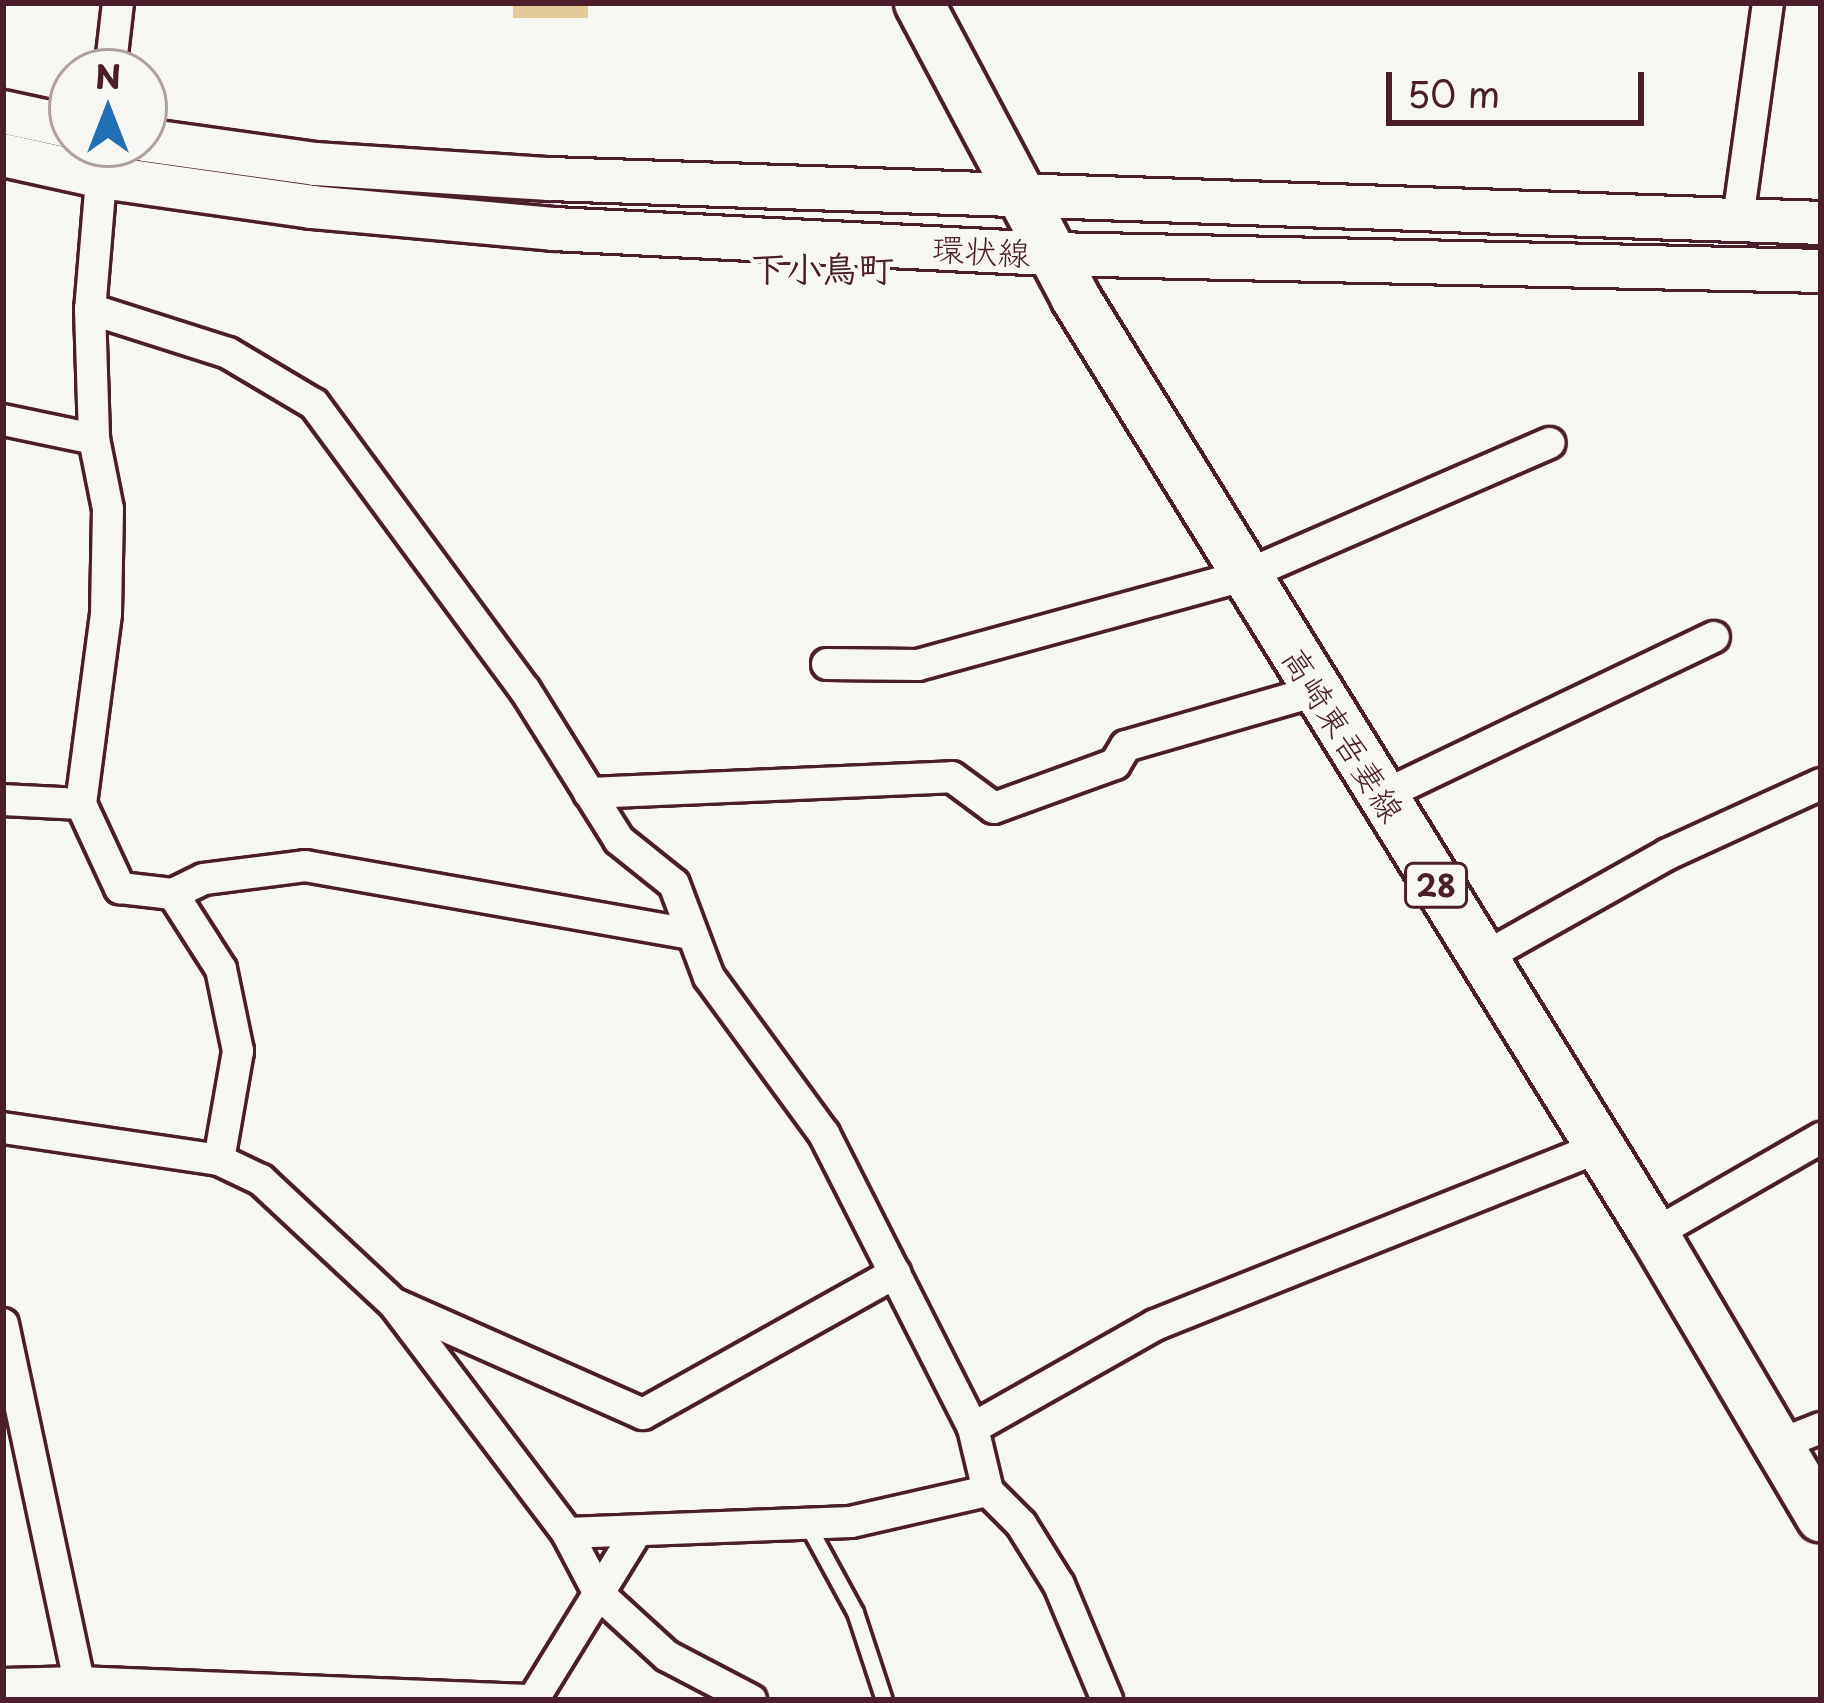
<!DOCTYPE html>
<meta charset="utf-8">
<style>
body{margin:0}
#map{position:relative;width:1824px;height:1703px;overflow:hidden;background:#f6f6f2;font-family:"Playpen Sans","Klee One",sans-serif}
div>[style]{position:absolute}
.building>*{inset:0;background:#e3cb9a;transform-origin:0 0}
.roads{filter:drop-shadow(3px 0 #4a1f2b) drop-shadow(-3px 0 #4a1f2b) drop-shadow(0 3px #4a1f2b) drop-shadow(0 -3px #4a1f2b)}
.lane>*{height:15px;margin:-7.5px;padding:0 7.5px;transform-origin:7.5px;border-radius:7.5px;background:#f6f6f2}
.street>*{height:30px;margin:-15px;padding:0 15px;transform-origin:15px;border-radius:15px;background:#f6f6f2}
.secondary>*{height:42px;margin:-21px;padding:0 21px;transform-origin:21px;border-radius:21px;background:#f6f6f2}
.primary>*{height:48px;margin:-24px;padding:0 24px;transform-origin:24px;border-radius:24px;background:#f6f6f2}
span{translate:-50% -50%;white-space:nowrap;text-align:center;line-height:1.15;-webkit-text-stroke:9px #f6f6f2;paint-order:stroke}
.shield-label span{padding:3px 9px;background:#f6f6f2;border:3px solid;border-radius:9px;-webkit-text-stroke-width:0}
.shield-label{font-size:30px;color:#4a1f2b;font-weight:700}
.street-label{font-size:33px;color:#4a1f2b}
.neighbourhood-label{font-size:36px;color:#4a1f2b;font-weight:700}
.frame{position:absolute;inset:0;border:6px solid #4a1f2b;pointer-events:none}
.north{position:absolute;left:48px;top:48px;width:120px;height:120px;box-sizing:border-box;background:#f6f6f2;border:3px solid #b1a0a2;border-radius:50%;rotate:0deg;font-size:33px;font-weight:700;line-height:48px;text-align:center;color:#4a1f2b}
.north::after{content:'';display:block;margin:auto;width:42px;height:54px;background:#1f6fb2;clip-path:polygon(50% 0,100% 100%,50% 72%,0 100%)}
.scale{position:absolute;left:1386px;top:72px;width:258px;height:54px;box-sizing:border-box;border:6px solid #4a1f2b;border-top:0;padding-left:15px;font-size:36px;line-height:42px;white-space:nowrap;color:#4a1f2b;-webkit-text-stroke:9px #f6f6f2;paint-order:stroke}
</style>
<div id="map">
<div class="building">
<i style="left:513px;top:3px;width:75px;height:15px"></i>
</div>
<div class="roads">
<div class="lane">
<i style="left:807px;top:1524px;width:100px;rotate:61.4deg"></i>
<i style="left:855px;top:1612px;width:93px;rotate:71.8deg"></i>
</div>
<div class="street">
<i style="left:110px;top:72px;width:69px;rotate:-83.4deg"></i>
<i style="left:104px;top:144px;width:166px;rotate:94.8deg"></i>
<i style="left:90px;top:309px;width:130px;rotate:88.2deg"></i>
<i style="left:94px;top:439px;width:71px;rotate:78.7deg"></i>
<i style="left:108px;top:509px;width:105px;rotate:91.1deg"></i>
<i style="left:106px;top:614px;width:192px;rotate:97.5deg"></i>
<i style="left:81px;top:804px;width:93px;rotate:65.1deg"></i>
<i style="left:120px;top:888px;width:53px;rotate:6.5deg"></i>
<i style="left:173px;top:894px;width:89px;rotate:57.4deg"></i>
<i style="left:221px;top:969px;width:84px;rotate:78.3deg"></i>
<i style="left:238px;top:1051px;width:111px;rotate:99.9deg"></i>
<i style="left:1738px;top:219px;width:218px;rotate:-82.1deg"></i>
<i style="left:90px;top:309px;width:145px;rotate:17.7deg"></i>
<i style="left:228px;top:353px;width:100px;rotate:30.7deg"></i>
<i style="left:314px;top:404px;width:355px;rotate:53.6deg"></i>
<i style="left:525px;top:690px;width:177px;rotate:57.9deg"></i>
<i style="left:619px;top:840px;width:70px;rotate:38.7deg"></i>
<i style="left:674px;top:884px;width:99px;rotate:69.4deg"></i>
<i style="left:709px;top:977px;width:195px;rotate:53.8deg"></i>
<i style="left:824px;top:1134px;width:330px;rotate:63.1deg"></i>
<i style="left:973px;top:1428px;width:65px;rotate:76.6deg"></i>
<i style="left:988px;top:1491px;width:47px;rotate:45deg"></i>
<i style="left:1021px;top:1524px;width:72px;rotate:58.1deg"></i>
<i style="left:1059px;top:1585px;width:125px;rotate:67.3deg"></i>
<i style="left:3px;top:420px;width:93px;rotate:11.8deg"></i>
<i style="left:827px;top:664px;width:91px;rotate:0.6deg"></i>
<i style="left:918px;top:665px;width:340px;rotate:-15.3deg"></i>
<i style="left:1246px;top:575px;width:331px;rotate:-23.5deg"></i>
<i style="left:589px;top:793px;width:363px;rotate:-2.5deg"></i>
<i style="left:952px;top:777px;width:52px;rotate:36.4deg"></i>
<i style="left:994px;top:808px;width:129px;rotate:-20deg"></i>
<i style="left:1115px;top:764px;width:21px;rotate:-59deg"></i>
<i style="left:1126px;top:746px;width:199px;rotate:-16.1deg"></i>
<i style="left:1382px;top:796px;width:368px;rotate:-25.6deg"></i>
<i style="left:3px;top:800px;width:78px;rotate:2.9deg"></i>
<i style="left:173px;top:894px;width:34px;rotate:-26deg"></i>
<i style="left:204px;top:879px;width:102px;rotate:-7.3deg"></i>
<i style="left:305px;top:866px;width:393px;rotate:10deg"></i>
<i style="left:1481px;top:959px;width:214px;rotate:-29.3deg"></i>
<i style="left:1668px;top:854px;width:168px;rotate:-24.6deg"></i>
<i style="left:3px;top:1128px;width:218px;rotate:8.4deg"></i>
<i style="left:219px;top:1160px;width:47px;rotate:25.5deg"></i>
<i style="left:261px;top:1180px;width:182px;rotate:43deg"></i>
<i style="left:394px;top:1304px;width:287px;rotate:52.9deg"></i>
<i style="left:567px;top:1533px;width:284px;rotate:-2.2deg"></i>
<i style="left:851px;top:1522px;width:140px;rotate:-12.8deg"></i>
<i style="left:1654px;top:1234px;width:193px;rotate:-29.9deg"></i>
<i style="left:397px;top:1305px;width:269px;rotate:23.9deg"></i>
<i style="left:643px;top:1414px;width:289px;rotate:-29.2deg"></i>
<i style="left:3px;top:1324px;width:383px;rotate:78deg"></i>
<i style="left:973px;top:1428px;width:209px;rotate:-29.5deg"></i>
<i style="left:1155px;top:1325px;width:477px;rotate:-21.8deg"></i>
<i style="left:1778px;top:1445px;width:46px;rotate:-21.6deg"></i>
<i style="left:567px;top:1533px;width:69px;rotate:62.3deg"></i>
<i style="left:599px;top:1594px;width:92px;rotate:42.4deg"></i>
<i style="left:667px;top:1656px;width:95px;rotate:27.6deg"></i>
<i style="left:3px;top:1684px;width:77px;rotate:-1.5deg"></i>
<i style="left:80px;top:1682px;width:445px;rotate:2.3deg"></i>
<i style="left:533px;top:1700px;width:198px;rotate:-58.4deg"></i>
</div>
<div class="secondary">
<i style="left:3px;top:112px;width:71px;rotate:12.3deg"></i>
<i style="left:144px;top:140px;width:173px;rotate:8deg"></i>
<i style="left:315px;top:164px;width:235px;rotate:3.7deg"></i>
<i style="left:550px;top:179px;width:1272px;rotate:1.98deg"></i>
<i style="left:3px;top:155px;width:101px;rotate:12.5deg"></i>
<i style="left:102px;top:177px;width:212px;rotate:8.1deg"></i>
<i style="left:312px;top:207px;width:243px;rotate:5.2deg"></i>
<i style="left:554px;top:229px;width:498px;rotate:2.9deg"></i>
<i style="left:1051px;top:254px;width:770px;rotate:1.26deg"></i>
</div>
<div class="primary">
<i style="left:919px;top:3px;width:333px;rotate:62deg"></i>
<i style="left:1075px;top:297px;width:1101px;rotate:58.29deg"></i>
<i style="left:1654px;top:1234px;width:329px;rotate:59.5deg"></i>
</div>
</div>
<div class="shield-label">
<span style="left:1436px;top:885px">28</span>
</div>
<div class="street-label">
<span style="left:981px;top:250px;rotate:3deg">環状線</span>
<span style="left:1344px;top:734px;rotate:58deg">高崎東吾妻線</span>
</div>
<div class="neighbourhood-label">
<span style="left:822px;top:268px">下小鳥町</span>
</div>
<div class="frame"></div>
<div class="north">N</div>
<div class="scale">50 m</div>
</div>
